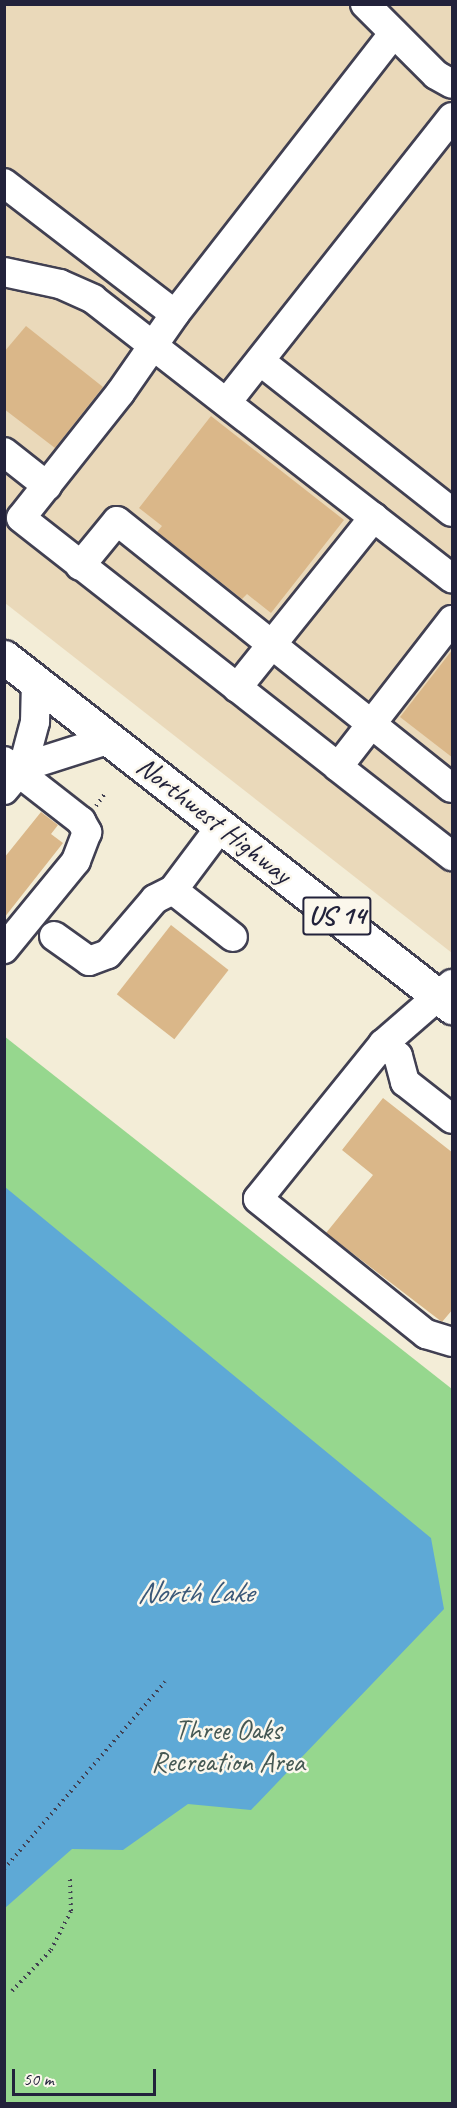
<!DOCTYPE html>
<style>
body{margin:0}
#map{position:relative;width:457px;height:2108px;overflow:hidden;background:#f3edd7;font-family:Caveat,sans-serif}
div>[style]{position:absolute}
.built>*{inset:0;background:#ead9ba}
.green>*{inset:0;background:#96d78e}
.water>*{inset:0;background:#5ea9d6}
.building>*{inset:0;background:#dab789;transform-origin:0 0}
.path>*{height:4px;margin-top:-2px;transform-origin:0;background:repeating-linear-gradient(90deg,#414052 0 1.5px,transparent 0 6px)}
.roads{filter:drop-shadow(2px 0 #414052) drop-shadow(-2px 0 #414052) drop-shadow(0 2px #414052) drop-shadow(0 -2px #414052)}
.minor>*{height:28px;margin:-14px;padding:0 14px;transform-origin:14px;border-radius:14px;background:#fff}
.major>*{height:33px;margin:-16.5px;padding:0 16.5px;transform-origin:16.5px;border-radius:16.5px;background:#fff}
span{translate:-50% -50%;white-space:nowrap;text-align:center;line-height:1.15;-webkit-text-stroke:5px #fbf7ec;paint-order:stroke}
.shield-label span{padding:2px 4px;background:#fbf7ec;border:2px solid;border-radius:4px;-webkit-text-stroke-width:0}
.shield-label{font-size:27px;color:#22223b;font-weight:700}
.street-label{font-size:28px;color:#22223b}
.park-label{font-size:28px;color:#455854}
.water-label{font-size:30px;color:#3a5879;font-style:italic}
.frame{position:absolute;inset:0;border:6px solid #22223b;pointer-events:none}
.scale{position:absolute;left:12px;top:2069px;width:144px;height:27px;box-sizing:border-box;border:3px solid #22223b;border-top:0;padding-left:8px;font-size:18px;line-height:21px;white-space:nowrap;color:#22223b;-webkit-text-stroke:4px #fbf7ec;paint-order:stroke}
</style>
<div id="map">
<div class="built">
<i style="clip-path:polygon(4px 5px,452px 5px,452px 953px,5px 603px)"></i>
</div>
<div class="green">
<i style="clip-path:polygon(4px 1036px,452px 1389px,452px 2103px,5px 2103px)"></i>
</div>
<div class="water">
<i style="clip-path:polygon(5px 1187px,431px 1538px,444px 1609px,251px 1810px,188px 1804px,123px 1850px,72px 1849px,5px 1908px)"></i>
</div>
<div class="building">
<i style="clip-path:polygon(26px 326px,103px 387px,55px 448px,4px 409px,4px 352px)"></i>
<i style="clip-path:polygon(211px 416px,344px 520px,271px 613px,247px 594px,242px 599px,157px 532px,162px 526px,139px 508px)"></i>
<i style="clip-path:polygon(453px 649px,453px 758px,400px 717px)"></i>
<i style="clip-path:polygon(41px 812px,58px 825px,51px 834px,63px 843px,4px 918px,4px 858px)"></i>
<i style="left:171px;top:925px;width:73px;height:88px;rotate:38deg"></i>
<i style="clip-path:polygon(383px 1098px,453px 1153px,453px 1309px,442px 1322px,326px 1233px,373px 1175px,342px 1150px)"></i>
</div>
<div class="path">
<i style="left:96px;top:806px;width:14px;rotate:-54deg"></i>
<i style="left:4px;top:1869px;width:247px;rotate:-49.3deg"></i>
<i style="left:12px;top:1991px;width:57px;rotate:-46.4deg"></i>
<i style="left:51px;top:1950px;width:44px;rotate:-62.9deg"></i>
<i style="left:71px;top:1911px;width:32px;rotate:-92deg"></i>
</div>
<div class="roads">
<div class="minor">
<i style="left:365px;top:4px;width:100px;rotate:45deg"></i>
<i style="left:436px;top:75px;width:18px;rotate:29deg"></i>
<i style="left:4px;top:183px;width:215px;rotate:37.5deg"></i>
<i style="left:175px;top:314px;width:96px;rotate:124.8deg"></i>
<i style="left:120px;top:393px;width:159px;rotate:128.4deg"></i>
<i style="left:21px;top:518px;width:403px;rotate:38.1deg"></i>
<i style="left:4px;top:272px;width:57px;rotate:12.1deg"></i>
<i style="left:60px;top:284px;width:36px;rotate:24deg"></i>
<i style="left:93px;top:299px;width:455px;rotate:37.9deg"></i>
<i style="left:175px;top:314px;width:356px;rotate:-52.1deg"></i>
<i style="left:260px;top:361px;width:244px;rotate:38.2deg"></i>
<i style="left:227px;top:402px;width:363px;rotate:-51.7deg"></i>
<i style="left:4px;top:452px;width:55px;rotate:38.3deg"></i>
<i style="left:80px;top:566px;width:58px;rotate:-50.6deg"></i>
<i style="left:117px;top:521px;width:428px;rotate:38.6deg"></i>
<i style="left:452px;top:620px;width:186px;rotate:127.8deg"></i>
<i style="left:338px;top:767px;width:145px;rotate:38deg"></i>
<i style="left:237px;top:688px;width:219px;rotate:-51.3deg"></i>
<i style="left:4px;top:761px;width:98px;rotate:37.9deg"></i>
<i style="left:81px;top:821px;width:13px;rotate:61deg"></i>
<i style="left:87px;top:832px;width:31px;rotate:111deg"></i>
<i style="left:76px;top:861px;width:114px;rotate:129.3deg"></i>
<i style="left:23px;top:767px;width:92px;rotate:-17.7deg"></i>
<i style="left:4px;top:790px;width:30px;rotate:-50deg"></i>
<i style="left:23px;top:767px;width:47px;rotate:-75.1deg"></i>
<i style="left:35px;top:722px;width:41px;rotate:-88.6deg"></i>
<i style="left:173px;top:890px;width:76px;rotate:38.1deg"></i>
<i style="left:54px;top:936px;width:43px;rotate:35.5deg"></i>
<i style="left:89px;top:961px;width:20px;rotate:-20deg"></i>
<i style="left:108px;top:954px;width:72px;rotate:-49.5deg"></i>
<i style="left:155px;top:899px;width:20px;rotate:-27deg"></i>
<i style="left:173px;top:890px;width:80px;rotate:-53.1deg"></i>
<i style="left:452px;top:984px;width:91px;rotate:139deg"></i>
<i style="left:383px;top:1044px;width:199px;rotate:128.9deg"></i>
<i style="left:258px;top:1199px;width:216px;rotate:38.8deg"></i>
<i style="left:426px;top:1334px;width:27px;rotate:17deg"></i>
<i style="left:383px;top:1044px;width:19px;rotate:39deg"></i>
<i style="left:398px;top:1056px;width:27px;rotate:75deg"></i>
<i style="left:405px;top:1082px;width:60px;rotate:38.2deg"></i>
</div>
<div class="major">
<i style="left:4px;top:657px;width:569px;rotate:38deg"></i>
</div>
</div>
<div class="shield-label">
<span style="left:337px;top:916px">US 14</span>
</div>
<div class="street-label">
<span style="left:214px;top:820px;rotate:38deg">Northwest Highway</span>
</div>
<div class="park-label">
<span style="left:228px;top:1746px">Three Oaks<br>Recreation Area</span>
</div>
<div class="water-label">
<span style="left:195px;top:1592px">North Lake</span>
</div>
<div class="frame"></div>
<div class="scale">50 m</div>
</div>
